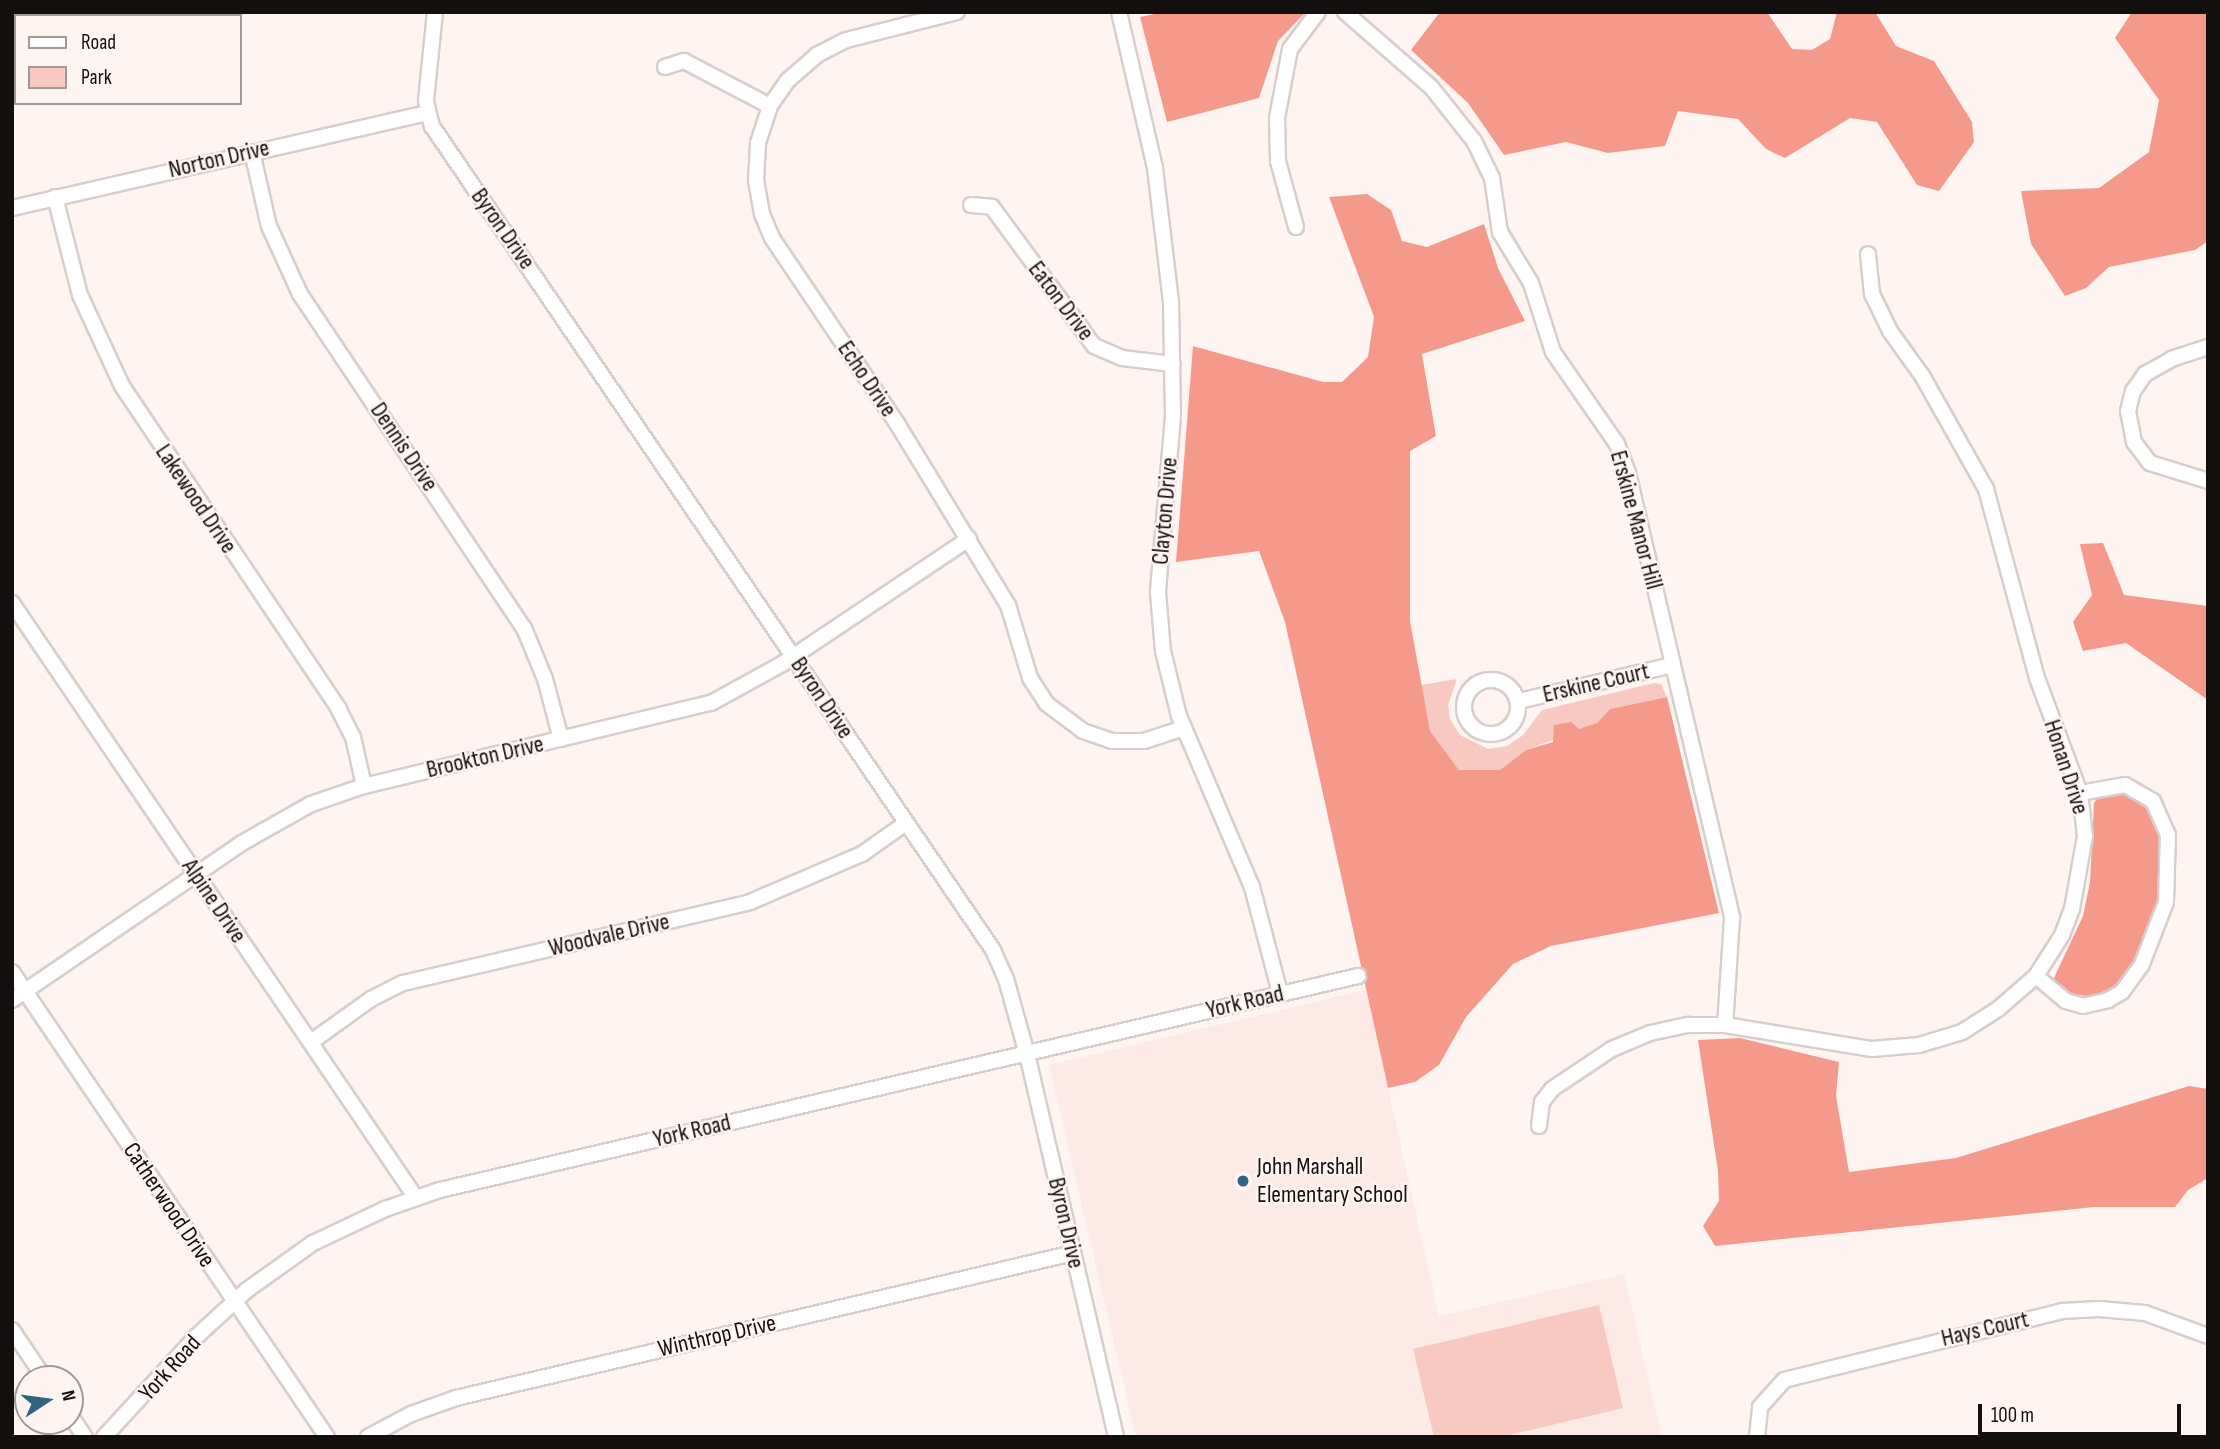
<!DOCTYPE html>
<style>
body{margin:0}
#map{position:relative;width:2220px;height:1449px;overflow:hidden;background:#fef5f3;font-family:"Sofia Sans Condensed",sans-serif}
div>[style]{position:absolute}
.built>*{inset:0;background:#fde9e5}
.green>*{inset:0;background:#f8c9c0}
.forest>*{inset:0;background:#f59a8b}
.roads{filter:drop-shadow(2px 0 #d8cdcb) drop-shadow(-2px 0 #d8cdcb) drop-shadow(0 2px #d8cdcb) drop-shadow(0 -2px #d8cdcb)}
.minor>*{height:14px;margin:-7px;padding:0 7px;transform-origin:7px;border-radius:7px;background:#fff}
.minor>.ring{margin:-7px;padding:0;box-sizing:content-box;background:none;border:14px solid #fff;border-radius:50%}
.dots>*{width:19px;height:19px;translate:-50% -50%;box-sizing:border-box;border:4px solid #fef5f3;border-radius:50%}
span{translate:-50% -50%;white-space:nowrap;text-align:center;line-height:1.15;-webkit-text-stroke:5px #fef5f3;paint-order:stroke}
.street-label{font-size:24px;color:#130f0e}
.poi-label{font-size:24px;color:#130f0e}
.left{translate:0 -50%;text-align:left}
.frame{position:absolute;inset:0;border:14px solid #130f0e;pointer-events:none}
.legend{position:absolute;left:14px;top:14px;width:228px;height:91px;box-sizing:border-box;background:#fef5f3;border:2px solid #a09997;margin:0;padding:9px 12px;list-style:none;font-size:21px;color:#130f0e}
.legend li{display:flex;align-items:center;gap:14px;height:35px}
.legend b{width:35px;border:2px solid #a09997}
.north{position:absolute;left:14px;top:1365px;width:70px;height:70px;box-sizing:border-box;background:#fef5f3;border:2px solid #a09997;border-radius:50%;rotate:77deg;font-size:19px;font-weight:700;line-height:28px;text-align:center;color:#130f0e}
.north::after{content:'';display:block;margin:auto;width:24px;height:32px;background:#2f637f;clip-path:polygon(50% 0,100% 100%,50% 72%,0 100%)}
.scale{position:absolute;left:1978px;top:1404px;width:203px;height:32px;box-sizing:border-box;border:4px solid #130f0e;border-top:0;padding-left:9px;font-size:21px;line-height:24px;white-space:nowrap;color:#130f0e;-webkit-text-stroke:5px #fef5f3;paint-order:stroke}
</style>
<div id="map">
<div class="built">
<i style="clip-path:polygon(1366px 990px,1439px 1316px,1624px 1274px,1662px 1437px,1136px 1437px,1049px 1065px)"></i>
</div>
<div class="green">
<i style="clip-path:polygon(1457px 679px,1448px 705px,1450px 719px,1460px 735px,1488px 749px,1507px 746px,1523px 735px,1542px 710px,1654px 683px,1661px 684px,1667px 697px,1610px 709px,1597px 723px,1526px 750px,1500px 770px,1459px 770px,1430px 731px,1421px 685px)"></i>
<i style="clip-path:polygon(1599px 1305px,1623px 1408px,1501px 1437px,1434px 1437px,1413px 1349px)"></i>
</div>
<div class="forest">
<i style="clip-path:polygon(1164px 12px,1306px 12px,1278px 41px,1259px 98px,1167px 122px,1140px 17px)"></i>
<i style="clip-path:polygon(1440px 12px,1767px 12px,1792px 49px,1812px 50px,1830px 39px,1837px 12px,1875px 12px,1896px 46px,1934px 61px,1972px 122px,1974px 142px,1939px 191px,1917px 185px,1877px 122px,1850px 118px,1785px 158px,1766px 149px,1738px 119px,1678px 111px,1665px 146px,1608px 153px,1566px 142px,1504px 155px,1468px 103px,1411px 50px)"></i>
<i style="clip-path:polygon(2132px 12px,2208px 12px,2208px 241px,2195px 250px,2109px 267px,2086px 288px,2065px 296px,2031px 244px,2021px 191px,2099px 188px,2149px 152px,2159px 100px,2115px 38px)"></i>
<i style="clip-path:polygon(1367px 194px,1391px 210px,1402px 241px,1427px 247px,1484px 224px,1498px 268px,1525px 321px,1422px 354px,1436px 436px,1410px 451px,1410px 621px,1430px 731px,1459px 770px,1500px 770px,1526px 750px,1553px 742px,1554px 725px,1571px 722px,1579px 729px,1597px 723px,1610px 709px,1667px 697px,1719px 913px,1551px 946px,1513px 964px,1466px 1017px,1439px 1065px,1415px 1082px,1388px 1088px,1285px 622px,1259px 551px,1176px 562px,1193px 346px,1323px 382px,1342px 382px,1368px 357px,1374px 317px,1329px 197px)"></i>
<i style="clip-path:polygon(2103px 543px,2124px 595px,2208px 606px,2208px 700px,2126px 643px,2083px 651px,2073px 622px,2092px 595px,2080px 544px)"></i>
<i style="clip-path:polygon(2127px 792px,2151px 810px,2159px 828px,2163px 866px,2154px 918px,2138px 959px,2117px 985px,2092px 997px,2074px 994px,2059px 989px,2053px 980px,2083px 916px,2090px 882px,2094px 803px,2099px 796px)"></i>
<i style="clip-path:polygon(1740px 1038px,1839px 1062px,1836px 1096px,1849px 1172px,1956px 1158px,2189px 1086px,2208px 1089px,2208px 1178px,2188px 1190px,2175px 1207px,2094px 1207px,1715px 1246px,1703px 1226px,1719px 1201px,1718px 1171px,1698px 1040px)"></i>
</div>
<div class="roads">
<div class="minor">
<i style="left:435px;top:12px;width:89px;rotate:95.8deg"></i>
<i style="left:426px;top:101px;width:26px;rotate:77deg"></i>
<i style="left:432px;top:126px;width:997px;rotate:55.75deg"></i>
<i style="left:993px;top:950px;width:32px;rotate:66deg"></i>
<i style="left:1006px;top:979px;width:78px;rotate:74.4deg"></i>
<i style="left:1027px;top:1054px;width:393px;rotate:76.9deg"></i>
<i style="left:957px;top:12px;width:114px;rotate:165.8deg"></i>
<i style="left:846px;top:40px;width:33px;rotate:153deg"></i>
<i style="left:817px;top:55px;width:38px;rotate:139deg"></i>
<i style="left:788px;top:80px;width:32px;rotate:125deg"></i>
<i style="left:770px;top:106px;width:39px;rotate:108deg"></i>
<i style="left:758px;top:143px;width:37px;rotate:93deg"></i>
<i style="left:756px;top:180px;width:35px;rotate:80deg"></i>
<i style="left:762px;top:214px;width:26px;rotate:67deg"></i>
<i style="left:772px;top:238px;width:225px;rotate:56deg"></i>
<i style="left:898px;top:425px;width:211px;rotate:58.6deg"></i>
<i style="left:1008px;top:605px;width:76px;rotate:73.2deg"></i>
<i style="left:1030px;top:678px;width:31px;rotate:57deg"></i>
<i style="left:1047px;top:704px;width:45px;rotate:36.9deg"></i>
<i style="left:1083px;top:731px;width:31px;rotate:19deg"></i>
<i style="left:1112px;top:741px;width:32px"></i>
<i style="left:1144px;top:741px;width:42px;rotate:-18deg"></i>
<i style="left:1119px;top:12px;width:160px;rotate:77deg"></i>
<i style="left:1155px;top:168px;width:135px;rotate:83.2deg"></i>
<i style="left:1171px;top:302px;width:114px;rotate:89deg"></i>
<i style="left:1173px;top:416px;width:177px;rotate:94.9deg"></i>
<i style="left:1158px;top:592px;width:59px;rotate:85.2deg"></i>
<i style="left:1163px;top:651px;width:67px;rotate:76.2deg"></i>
<i style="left:1179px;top:716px;width:186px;rotate:66.9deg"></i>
<i style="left:1252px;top:887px;width:110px;rotate:75.2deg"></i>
<i style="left:1345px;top:12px;width:114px;rotate:41.1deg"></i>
<i style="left:1431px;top:87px;width:69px;rotate:51.5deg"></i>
<i style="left:1474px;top:141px;width:41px;rotate:64.1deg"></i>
<i style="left:1492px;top:178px;width:55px;rotate:81.6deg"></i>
<i style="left:1500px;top:232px;width:60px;rotate:58.7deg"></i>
<i style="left:1531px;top:283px;width:72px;rotate:72.3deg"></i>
<i style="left:1553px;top:352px;width:112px;rotate:55.2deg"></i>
<i style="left:1617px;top:444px;width:31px;rotate:69deg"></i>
<i style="left:1628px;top:473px;width:457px;rotate:76.8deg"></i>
<i style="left:1732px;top:918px;width:107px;rotate:93.7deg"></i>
<i style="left:665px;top:67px;width:20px;rotate:-18deg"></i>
<i style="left:684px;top:61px;width:97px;rotate:27.6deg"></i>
<i style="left:252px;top:152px;width:76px;rotate:77.1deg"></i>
<i style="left:269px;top:226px;width:75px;rotate:65.5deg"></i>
<i style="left:300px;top:294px;width:402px;rotate:56.2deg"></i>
<i style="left:524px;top:628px;width:55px;rotate:67.6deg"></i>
<i style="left:545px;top:679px;width:62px;rotate:75.1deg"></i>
<i style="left:55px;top:197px;width:101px;rotate:75.7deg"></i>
<i style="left:80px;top:295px;width:100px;rotate:65.2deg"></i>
<i style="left:122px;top:386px;width:388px;rotate:56.1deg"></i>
<i style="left:338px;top:708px;width:33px;rotate:63deg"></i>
<i style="left:353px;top:737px;width:50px;rotate:77.3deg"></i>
<i style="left:971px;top:205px;width:21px;rotate:5deg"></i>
<i style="left:992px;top:207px;width:172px;rotate:53.7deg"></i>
<i style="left:1094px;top:346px;width:30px;rotate:23deg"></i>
<i style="left:1122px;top:358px;width:51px;rotate:6.7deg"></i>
<i style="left:12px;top:208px;width:426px;rotate:-12.9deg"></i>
<i style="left:1296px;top:227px;width:68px;rotate:-105.3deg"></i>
<i style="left:1278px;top:161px;width:43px;rotate:-91.3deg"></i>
<i style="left:1277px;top:118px;width:70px;rotate:-79.3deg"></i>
<i style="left:1290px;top:49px;width:46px;rotate:-52.9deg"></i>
<i style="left:2208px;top:347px;width:38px;rotate:162deg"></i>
<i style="left:2172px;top:359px;width:31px;rotate:151deg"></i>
<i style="left:2145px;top:374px;width:21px;rotate:125deg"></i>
<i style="left:2133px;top:391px;width:21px;rotate:104deg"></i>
<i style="left:2128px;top:411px;width:32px;rotate:79deg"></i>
<i style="left:2134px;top:442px;width:26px;rotate:53deg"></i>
<i style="left:2150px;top:463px;width:61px;rotate:17.2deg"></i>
<i style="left:12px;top:603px;width:719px;rotate:55.82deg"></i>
<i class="ring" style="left:1464px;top:680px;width:40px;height:40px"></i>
<i style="left:1519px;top:701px;width:158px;rotate:-13.2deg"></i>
<i style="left:12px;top:972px;width:562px;rotate:55.89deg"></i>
<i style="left:2036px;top:976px;width:39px;rotate:40deg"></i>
<i style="left:2066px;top:1001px;width:18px;rotate:16deg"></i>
<i style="left:2083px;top:1006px;width:26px;rotate:-13deg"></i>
<i style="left:2108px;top:1000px;width:16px;rotate:-30deg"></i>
<i style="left:2122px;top:992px;width:34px;rotate:-54deg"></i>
<i style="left:2142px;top:964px;width:66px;rotate:-68.8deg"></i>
<i style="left:2166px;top:902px;width:67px;rotate:-88.3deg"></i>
<i style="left:2168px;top:835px;width:37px;rotate:-114deg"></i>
<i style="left:2153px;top:801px;width:32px;rotate:-150deg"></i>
<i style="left:2125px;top:785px;width:46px;rotate:169.9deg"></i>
<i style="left:12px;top:1000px;width:278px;rotate:-34.3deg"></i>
<i style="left:242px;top:843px;width:79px;rotate:-29.5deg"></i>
<i style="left:311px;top:804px;width:56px;rotate:-18.8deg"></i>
<i style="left:364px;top:786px;width:357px;rotate:-13.5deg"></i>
<i style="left:711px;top:703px;width:81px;rotate:-28.8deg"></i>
<i style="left:782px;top:664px;width:225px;rotate:-33.8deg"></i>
<i style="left:311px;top:1042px;width:74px;rotate:-35.6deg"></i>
<i style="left:371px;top:999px;width:36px;rotate:-27deg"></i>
<i style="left:403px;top:983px;width:356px;rotate:-13.1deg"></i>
<i style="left:750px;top:902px;width:122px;rotate:-23.2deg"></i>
<i style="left:862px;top:854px;width:54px;rotate:-35.2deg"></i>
<i style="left:1539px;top:1126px;width:24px;rotate:-83deg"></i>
<i style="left:1542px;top:1102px;width:16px;rotate:-52deg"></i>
<i style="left:1552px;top:1089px;width:72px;rotate:-33.7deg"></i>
<i style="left:1612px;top:1049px;width:41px;rotate:-22.8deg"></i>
<i style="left:1650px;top:1033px;width:40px;rotate:-12deg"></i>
<i style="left:1689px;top:1025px;width:36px"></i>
<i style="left:1725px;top:1025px;width:149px;rotate:9.3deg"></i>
<i style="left:1872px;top:1049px;width:47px;rotate:-4.9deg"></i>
<i style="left:1919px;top:1045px;width:45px;rotate:-16.8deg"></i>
<i style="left:1962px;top:1032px;width:43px;rotate:-32.6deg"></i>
<i style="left:1998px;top:1009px;width:50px;rotate:-41deg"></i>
<i style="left:2036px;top:976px;width:49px;rotate:-57.6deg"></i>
<i style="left:2062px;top:935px;width:28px;rotate:-69deg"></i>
<i style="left:2072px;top:909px;width:74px;rotate:-79.9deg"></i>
<i style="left:2085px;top:836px;width:43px;rotate:-96.6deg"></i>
<i style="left:2080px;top:793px;width:123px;rotate:-110.5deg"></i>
<i style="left:2037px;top:678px;width:196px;rotate:-105.1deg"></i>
<i style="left:1986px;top:489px;width:129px;rotate:-119.4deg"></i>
<i style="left:1923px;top:377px;width:57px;rotate:-125.7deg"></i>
<i style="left:1890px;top:331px;width:41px;rotate:-115.9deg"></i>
<i style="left:1872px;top:294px;width:40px;rotate:-95.7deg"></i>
<i style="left:12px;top:1330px;width:59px;rotate:56deg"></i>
<i style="left:70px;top:1415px;width:27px;rotate:56deg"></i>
<i style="left:104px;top:1437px;width:137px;rotate:-47.4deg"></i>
<i style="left:197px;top:1336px;width:68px;rotate:-42.6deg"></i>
<i style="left:247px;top:1290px;width:81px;rotate:-35.5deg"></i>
<i style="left:313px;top:1243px;width:80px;rotate:-25.3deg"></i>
<i style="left:385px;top:1209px;width:58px;rotate:-19.1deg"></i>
<i style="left:440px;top:1190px;width:943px;rotate:-13.12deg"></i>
<i style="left:368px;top:1437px;width:49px;rotate:-28.1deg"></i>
<i style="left:411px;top:1414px;width:48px;rotate:-19.6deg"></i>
<i style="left:456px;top:1398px;width:634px;rotate:-13.22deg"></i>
<i style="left:1757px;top:1437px;width:30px;rotate:-84deg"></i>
<i style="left:1760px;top:1407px;width:36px;rotate:-48deg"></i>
<i style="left:1784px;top:1380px;width:286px;rotate:-13.9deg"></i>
<i style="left:2062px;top:1311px;width:37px;rotate:-3deg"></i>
<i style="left:2099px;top:1309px;width:46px;rotate:5deg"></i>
<i style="left:2145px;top:1313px;width:67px;rotate:20.1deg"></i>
</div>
</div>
<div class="dots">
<i style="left:1243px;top:1181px;background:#2f637f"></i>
</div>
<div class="street-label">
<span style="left:219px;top:159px;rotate:-13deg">Norton Drive</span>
<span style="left:503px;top:229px;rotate:55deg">Byron Drive</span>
<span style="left:1061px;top:301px;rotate:53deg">Eaton Drive</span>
<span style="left:867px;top:379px;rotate:56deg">Echo Drive</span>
<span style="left:404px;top:447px;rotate:56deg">Dennis Drive</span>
<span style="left:196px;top:499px;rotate:56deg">Lakewood Drive</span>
<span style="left:1165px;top:511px;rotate:-85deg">Clayton Drive</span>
<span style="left:1636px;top:520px;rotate:75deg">Erskine Manor Hill</span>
<span style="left:1596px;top:683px;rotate:-13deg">Erskine Court</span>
<span style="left:822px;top:698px;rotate:56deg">Byron Drive</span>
<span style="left:485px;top:757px;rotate:-13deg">Brookton Drive</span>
<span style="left:2066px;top:767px;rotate:72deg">Honan Drive</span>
<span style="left:214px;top:901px;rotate:56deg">Alpine Drive</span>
<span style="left:609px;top:935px;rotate:-13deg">Woodvale Drive</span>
<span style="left:1245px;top:1002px;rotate:-13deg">York Road</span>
<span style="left:692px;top:1131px;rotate:-13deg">York Road</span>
<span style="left:169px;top:1205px;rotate:56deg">Catherwood Drive</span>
<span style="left:1066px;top:1223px;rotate:77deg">Byron Drive</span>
<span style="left:1985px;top:1329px;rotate:-13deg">Hays Court</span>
<span style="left:717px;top:1336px;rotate:-13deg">Winthrop Drive</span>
<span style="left:170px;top:1368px;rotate:-48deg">York Road</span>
</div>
<div class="poi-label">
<span class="left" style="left:1257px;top:1181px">John Marshall<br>Elementary School</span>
</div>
<div class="frame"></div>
<ul class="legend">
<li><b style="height:9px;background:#fff"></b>Road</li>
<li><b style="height:19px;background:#f8c9c0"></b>Park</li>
</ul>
<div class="north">N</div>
<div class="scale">100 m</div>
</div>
